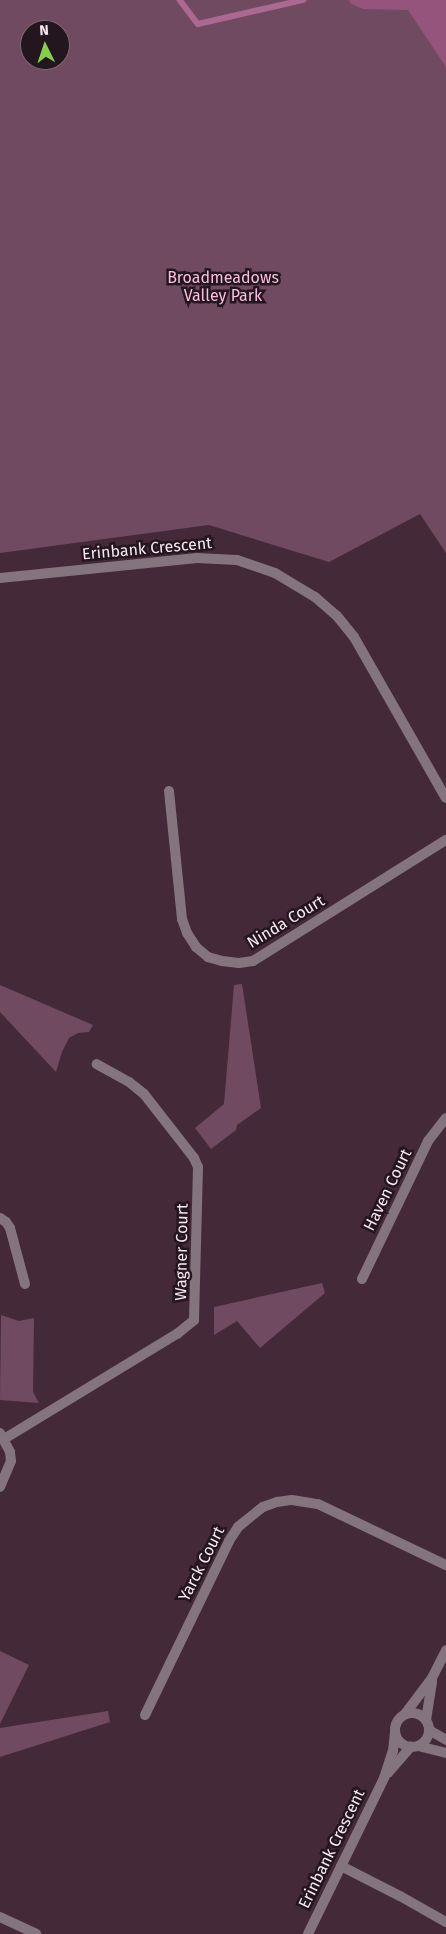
<!DOCTYPE html>
<style>
body{margin:0}
#map{position:relative;width:446px;height:1934px;overflow:hidden;background:#442939;font-family:"Fira Sans",sans-serif}
div>[style]{position:absolute}
.green>*{inset:0;background:#704a61}
.forest>*{inset:0;background:#95547c}
.stream>*{height:5.5px;margin:-2.75px;padding:0 2.75px;transform-origin:2.75px;border-radius:2.75px;background:#ab6891}
.minor>*{height:10px;margin:-5px;padding:0 5px;transform-origin:5px;border-radius:5px;background:#83747d}
.tertiary>*{height:10px;margin:-5px;padding:0 5px;transform-origin:5px;border-radius:5px;background:#83747d}
.tertiary>.ring{margin:-5px;padding:0;box-sizing:content-box;background:none;border:10px solid #83747d;border-radius:50%}
span{translate:-50% -50%;white-space:nowrap;text-align:center;line-height:1.15;-webkit-text-stroke:5px #23161e;paint-order:stroke}
.park-label{font-size:16px;color:#f9bfe1}
.street-label{font-size:16px;color:#f9e7f1}
.north{position:absolute;left:20px;top:20px;width:50px;height:50px;box-sizing:border-box;background:#23161e;border:1px solid #796a72;border-radius:50%;rotate:356deg;font-size:14px;font-weight:700;line-height:20px;text-align:center;color:#f9e7f1}
.north::after{content:'';display:block;margin:auto;width:18px;height:22px;background:#87cf4a;clip-path:polygon(50% 0,100% 100%,50% 72%,0 100%)}
</style>
<div id="map">
<div class="green">
<i style="clip-path:polygon(evenodd,0 0,446px 0,446px 553px,420px 514px,329px 562px,209px 525px,0 553px,0 0,30px 30px,60px 30px,60px 60px,30px 60px,30px 30px)"></i>
<i style="clip-path:polygon(242px 984px,261px 1108px,237px 1125px,236px 1130px,211px 1149px,195px 1128px,224px 1104px,234px 985px)"></i>
<i style="clip-path:polygon(0 985px,93px 1025px,89px 1032px,78px 1033px,69px 1038px,62px 1052px,56px 1072px,0 1012px)"></i>
<i style="clip-path:polygon(322px 1283px,325px 1293px,260px 1348px,237px 1321px,214px 1335px,214px 1307px)"></i>
<i style="clip-path:polygon(1px 1315px,19px 1321px,34px 1318px,33px 1392px,39px 1403px,0 1400px)"></i>
<i style="clip-path:polygon(0 1651px,29px 1665px,0 1724px)"></i>
<i style="clip-path:polygon(108px 1711px,110px 1722px,0 1757px,0 1728px)"></i>
</div>
<div class="forest">
<i style="clip-path:polygon(349px 0,446px 0,446px 67px,408px 10px,363px 9px,350px 3px)"></i>
</div>
<div class="stream">
<i style="left:180px;top:0;width:30px;rotate:53deg"></i>
<i style="left:198px;top:24px;width:108px;rotate:-12.9deg"></i>
</div>
<div class="minor">
<i style="left:0;top:578px;width:198px;rotate:-5.8deg"></i>
<i style="left:197px;top:558px;width:40px;rotate:2.9deg"></i>
<i style="left:237px;top:560px;width:40px;rotate:18.9deg"></i>
<i style="left:275px;top:573px;width:47px;rotate:31deg"></i>
<i style="left:315px;top:597px;width:29px;rotate:41deg"></i>
<i style="left:337px;top:616px;width:27px;rotate:51deg"></i>
<i style="left:354px;top:637px;width:185px;rotate:60.3deg"></i>
<i style="left:169px;top:791px;width:129px;rotate:84.2deg"></i>
<i style="left:182px;top:919px;width:15px;rotate:70deg"></i>
<i style="left:187px;top:933px;width:17px;rotate:57deg"></i>
<i style="left:196px;top:947px;width:16px;rotate:40deg"></i>
<i style="left:208px;top:957px;width:15px;rotate:16deg"></i>
<i style="left:222px;top:961px;width:17px;rotate:7deg"></i>
<i style="left:239px;top:963px;width:14px;rotate:-8deg"></i>
<i style="left:253px;top:961px;width:228px;rotate:-32.1deg"></i>
<i style="left:0;top:1218px;width:7px;rotate:34deg"></i>
<i style="left:6px;top:1222px;width:7px;rotate:56deg"></i>
<i style="left:10px;top:1228px;width:58px;rotate:75deg"></i>
<i style="left:362px;top:1279px;width:153px;rotate:-64.4deg"></i>
<i style="left:428px;top:1141px;width:29px;rotate:-52deg"></i>
<i style="left:0;top:1433px;width:21px;rotate:62deg"></i>
<i style="left:10px;top:1452px;width:9px;rotate:84deg"></i>
<i style="left:11px;top:1461px;width:28px;rotate:113deg"></i>
<i style="left:4px;top:1439px;width:202px;rotate:-31.3deg"></i>
<i style="left:177px;top:1334px;width:22px;rotate:-39deg"></i>
<i style="left:194px;top:1320px;width:153px;rotate:-88.5deg"></i>
<i style="left:198px;top:1167px;width:10px;rotate:-114deg"></i>
<i style="left:194px;top:1158px;width:81px;rotate:-128deg"></i>
<i style="left:144px;top:1094px;width:19px;rotate:-141deg"></i>
<i style="left:129px;top:1082px;width:37px;rotate:-151deg"></i>
<i style="left:405px;top:1714px;width:45px;rotate:-53.1deg"></i>
<i style="left:432px;top:1678px;width:31px;rotate:-63deg"></i>
<i style="left:145px;top:1715px;width:193px;rotate:-64.2deg"></i>
<i style="left:229px;top:1541px;width:17px;rotate:-57deg"></i>
<i style="left:238px;top:1527px;width:32px;rotate:-39deg"></i>
<i style="left:263px;top:1507px;width:15px;rotate:-20deg"></i>
<i style="left:277px;top:1502px;width:15px;rotate:-8deg"></i>
<i style="left:292px;top:1500px;width:26px;rotate:9deg"></i>
<i style="left:318px;top:1504px;width:142px;rotate:25.5deg"></i>
<i style="left:426px;top:1720px;width:39px;rotate:-81deg"></i>
<i style="left:341px;top:1866px;width:66px;rotate:27deg"></i>
<i style="left:400px;top:1896px;width:53px;rotate:29.5deg"></i>
<i style="left:0;top:1917px;width:40px;rotate:25deg"></i>
</div>
<div class="tertiary">
<i class="ring" style="left:395px;top:1713px;width:24px;height:24px"></i>
<i style="left:429px;top:1730px;width:20px;rotate:30deg"></i>
<i style="left:418px;top:1746px;width:29px;rotate:14deg"></i>
<i style="left:388px;top:1773px;width:35px;rotate:-49deg"></i>
<i style="left:308px;top:1934px;width:174px;rotate:-64deg"></i>
<i style="left:384px;top:1778px;width:28px;rotate:-72deg"></i>
<i style="left:393px;top:1751px;width:18px;rotate:-84deg"></i>
</div>
<div class="park-label">
<span style="left:223px;top:287px">Broadmeadows<br>Valley Park</span>
</div>
<div class="street-label">
<span style="left:147px;top:549px;rotate:-5deg">Erinbank Crescent</span>
<span style="left:286px;top:922px;rotate:-31deg">Ninda Court</span>
<span style="left:388px;top:1190px;rotate:-64deg">Haven Court</span>
<span style="left:182px;top:1252px;rotate:-89deg">Wagner Court</span>
<span style="left:202px;top:1564px;rotate:-63deg">Yarck Court</span>
<span style="left:332px;top:1849px;rotate:-64deg">Erinbank Crescent</span>
</div>
<div class="north">N</div>
</div>
